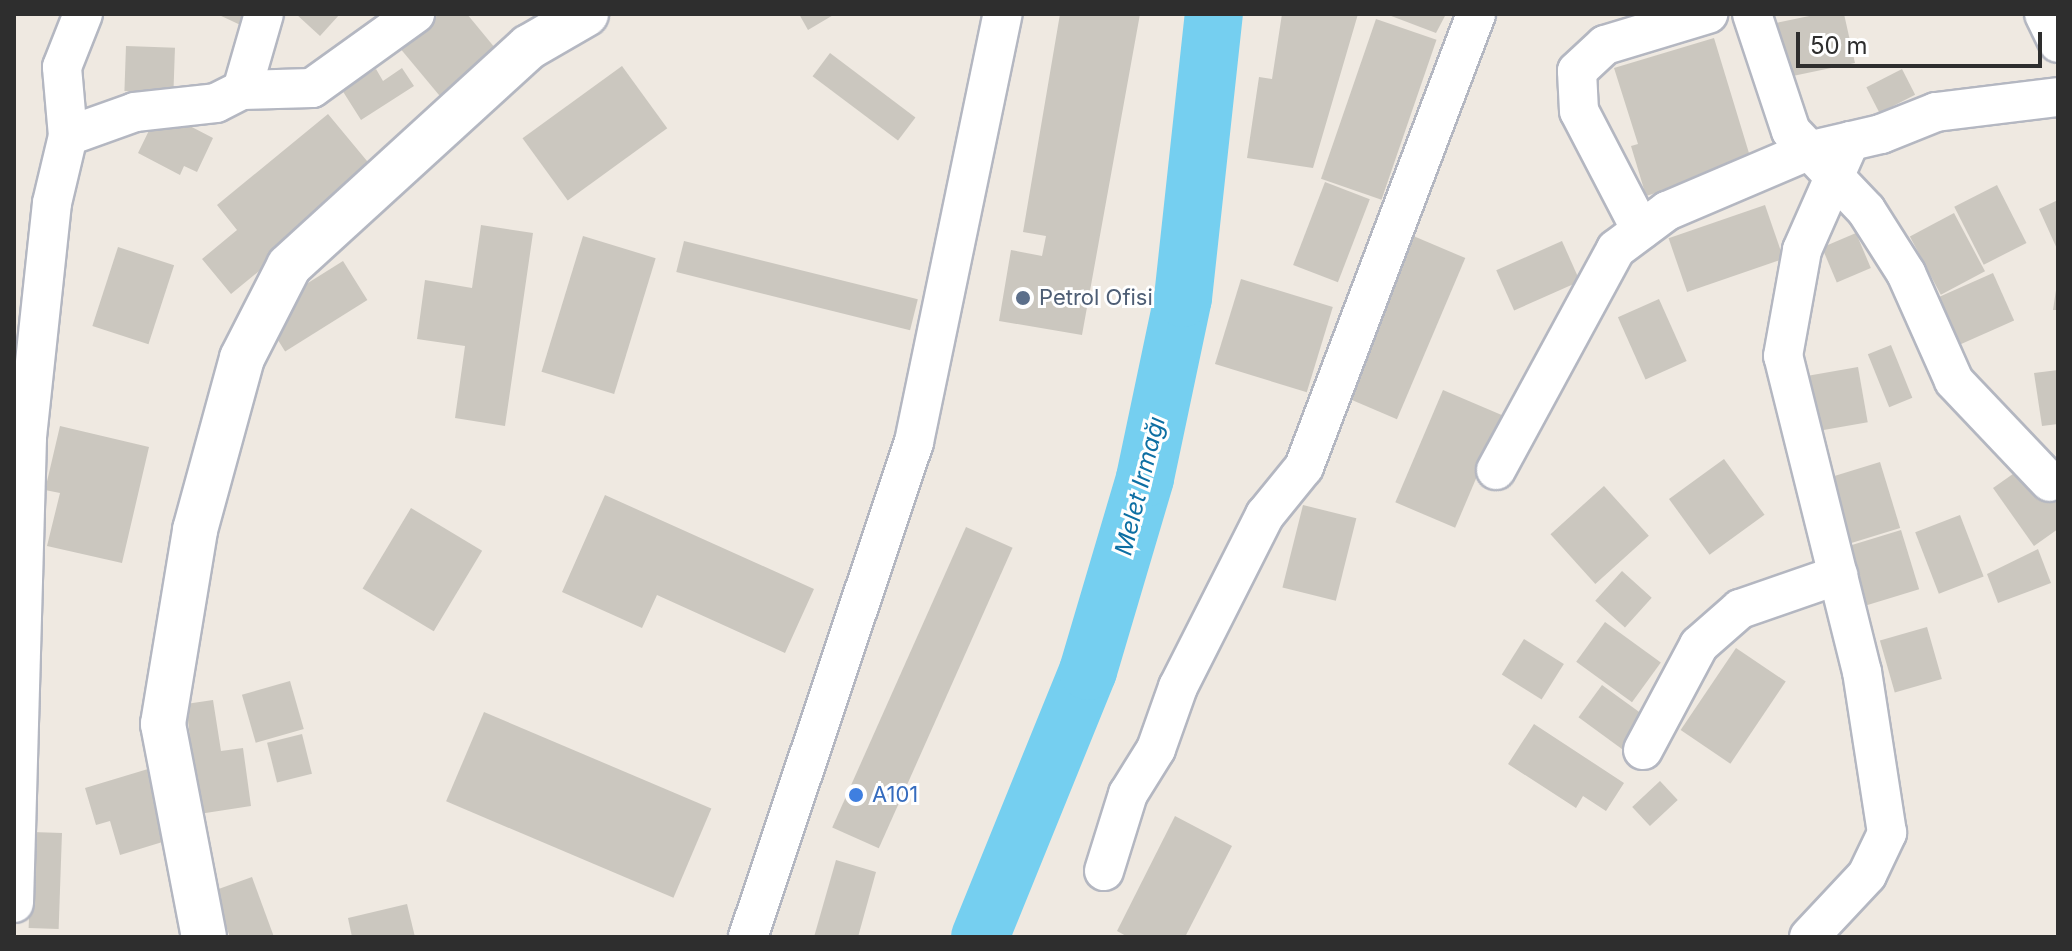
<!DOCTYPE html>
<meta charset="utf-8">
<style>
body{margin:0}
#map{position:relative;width:2072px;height:951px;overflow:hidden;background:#efe9e1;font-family:Inter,sans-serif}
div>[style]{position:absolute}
.river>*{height:58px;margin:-29px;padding:0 29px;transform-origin:29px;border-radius:29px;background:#75cff0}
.building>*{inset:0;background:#cbc7bf;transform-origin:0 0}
.roads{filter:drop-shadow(2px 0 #b4b7c1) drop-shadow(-2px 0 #b4b7c1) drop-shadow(0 2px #b4b7c1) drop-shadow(0 -2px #b4b7c1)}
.street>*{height:38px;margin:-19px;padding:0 19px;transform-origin:19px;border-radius:19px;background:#fff}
.secondary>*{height:44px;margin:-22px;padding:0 22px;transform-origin:22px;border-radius:22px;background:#fff}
.dots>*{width:22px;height:22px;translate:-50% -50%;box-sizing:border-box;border:4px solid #fff;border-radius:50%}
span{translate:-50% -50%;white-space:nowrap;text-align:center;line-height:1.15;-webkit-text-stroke:6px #fff;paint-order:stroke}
.service-label{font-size:22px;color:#4e5e75}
.left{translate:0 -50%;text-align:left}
.shop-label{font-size:22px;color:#366cbe}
.water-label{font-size:24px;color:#0d6fa3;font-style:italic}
.frame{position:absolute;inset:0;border:16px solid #2e2e2e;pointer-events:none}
.scale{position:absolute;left:1796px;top:32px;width:246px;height:36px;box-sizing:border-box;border:4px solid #2e2e2e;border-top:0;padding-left:10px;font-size:24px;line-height:28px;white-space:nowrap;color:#2e2e2e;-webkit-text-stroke:6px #fff;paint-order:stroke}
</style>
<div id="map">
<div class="river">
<i style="left:980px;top:937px;width:287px;rotate:-67.9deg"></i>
<i style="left:1088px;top:671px;width:201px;rotate:-73.5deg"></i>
<i style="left:1145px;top:478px;width:184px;rotate:-78.1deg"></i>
<i style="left:1183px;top:298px;width:286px;rotate:-83.8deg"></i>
</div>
<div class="building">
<i style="clip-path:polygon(217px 14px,256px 14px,249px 29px)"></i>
<i style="clip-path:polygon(296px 14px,340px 14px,320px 36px)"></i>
<i style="clip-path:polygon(439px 14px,467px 14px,500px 54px,444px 101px,399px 47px)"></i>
<i style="clip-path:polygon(799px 14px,835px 14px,808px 30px)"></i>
<i style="clip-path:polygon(1060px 14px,1140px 14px,1082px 335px,999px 321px,1011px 250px,1042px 256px,1046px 236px,1023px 232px)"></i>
<i style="clip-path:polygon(1282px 14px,1358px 14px,1313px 168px,1247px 158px,1259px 77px,1272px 79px)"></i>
<i style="clip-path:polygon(1386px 14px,1446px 14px,1436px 33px)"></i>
<i style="clip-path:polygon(1819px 14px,1844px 14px,1855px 63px,1788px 77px,1776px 23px)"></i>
<i style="left:1376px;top:19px;width:64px;height:169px;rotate:19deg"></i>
<i style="clip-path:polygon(1714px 38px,1752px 163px,1646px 196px,1631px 146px,1638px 144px,1614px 68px)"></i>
<i style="left:126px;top:46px;width:49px;height:45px;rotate:2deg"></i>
<i style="left:830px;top:53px;width:107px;height:29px;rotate:37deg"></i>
<i style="left:622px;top:66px;width:77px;height:123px;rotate:54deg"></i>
<i style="clip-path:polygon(402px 68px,414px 86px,361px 120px,342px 90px,376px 69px,383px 81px)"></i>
<i style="left:1902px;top:69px;width:29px;height:40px;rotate:63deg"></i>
<i style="clip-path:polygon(159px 110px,213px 138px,197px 172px,184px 166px,180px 175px,138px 153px)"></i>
<i style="clip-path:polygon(328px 114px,372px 167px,285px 238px,291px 245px,231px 294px,202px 259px,237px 230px,217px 205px)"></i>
<i style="left:1325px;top:182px;width:48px;height:89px;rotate:21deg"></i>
<i style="left:1997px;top:185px;width:65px;height:48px;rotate:63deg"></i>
<i style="clip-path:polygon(2058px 200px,2058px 251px,2039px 209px)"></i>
<i style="left:1765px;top:205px;width:57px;height:102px;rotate:71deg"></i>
<i style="left:1954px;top:213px;width:66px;height:50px;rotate:62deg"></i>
<i style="clip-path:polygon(481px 225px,533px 233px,505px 426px,455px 418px,465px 346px,417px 339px,425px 280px,472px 288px)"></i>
<i style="left:1856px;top:233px;width:38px;height:37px;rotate:67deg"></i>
<i style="left:1411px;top:235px;width:59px;height:175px;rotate:23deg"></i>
<i style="left:583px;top:236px;width:76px;height:142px;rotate:17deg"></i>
<i style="left:684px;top:241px;width:241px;height:32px;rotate:14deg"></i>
<i style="left:1562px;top:241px;width:44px;height:72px;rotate:66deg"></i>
<i style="left:118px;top:247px;width:59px;height:83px;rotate:18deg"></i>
<i style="left:343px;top:261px;width:46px;height:97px;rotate:58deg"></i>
<i style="left:1993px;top:273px;width:52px;height:66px;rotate:66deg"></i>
<i style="left:1241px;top:279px;width:96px;height:89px;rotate:17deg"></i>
<i style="clip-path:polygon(2056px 290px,2058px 290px,2058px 310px,2053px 310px)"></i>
<i style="left:1659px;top:299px;width:68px;height:45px;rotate:66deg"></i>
<i style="left:1891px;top:345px;width:57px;height:25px;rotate:68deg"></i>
<i style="left:1858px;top:367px;width:56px;height:55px;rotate:80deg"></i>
<i style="clip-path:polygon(2058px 370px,2058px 424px,2042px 426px,2034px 373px)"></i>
<i style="left:1443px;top:390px;width:65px;height:122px;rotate:23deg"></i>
<i style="clip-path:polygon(60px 426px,149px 447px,122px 563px,47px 546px,60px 493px,45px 490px)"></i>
<i style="left:1724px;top:459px;width:69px;height:68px;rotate:54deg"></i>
<i style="left:1880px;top:462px;width:69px;height:57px;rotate:73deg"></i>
<i style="clip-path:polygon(2030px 462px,2058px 504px,2058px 529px,2034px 546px,1993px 488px)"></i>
<i style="left:1604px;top:486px;width:67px;height:72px;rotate:48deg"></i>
<i style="clip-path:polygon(605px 495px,814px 589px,785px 653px,657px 595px,642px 628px,562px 592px)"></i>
<i style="left:1303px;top:505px;width:55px;height:85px;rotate:14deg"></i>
<i style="left:411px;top:508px;width:83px;height:94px;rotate:31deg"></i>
<i style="left:1960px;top:515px;width:66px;height:48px;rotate:69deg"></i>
<i style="left:966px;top:527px;width:51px;height:329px;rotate:24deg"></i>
<i style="left:1901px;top:530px;width:62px;height:65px;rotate:73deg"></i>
<i style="clip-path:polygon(2038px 549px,2051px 583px,1998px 603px,1987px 574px)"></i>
<i style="left:1622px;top:571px;width:40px;height:40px;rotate:42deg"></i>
<i style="left:1605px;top:622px;width:69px;height:49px;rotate:36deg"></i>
<i style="left:1927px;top:627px;width:54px;height:49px;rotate:74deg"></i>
<i style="left:1524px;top:639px;width:47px;height:42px;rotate:32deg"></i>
<i style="left:1736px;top:648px;width:60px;height:99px;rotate:34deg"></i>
<i style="left:290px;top:681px;width:50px;height:50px;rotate:74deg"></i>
<i style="left:1602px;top:685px;width:60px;height:40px;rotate:36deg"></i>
<i style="clip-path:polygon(213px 700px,221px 751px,243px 748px,251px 806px,199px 814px,186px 704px)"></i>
<i style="left:484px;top:712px;width:247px;height:97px;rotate:23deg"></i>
<i style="clip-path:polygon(1534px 724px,1624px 783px,1606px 811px,1583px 796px,1576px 808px,1508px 764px)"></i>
<i style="left:302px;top:734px;width:41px;height:36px;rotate:76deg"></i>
<i style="clip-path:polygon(148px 769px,169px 840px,120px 855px,110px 821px,96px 825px,85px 788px)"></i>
<i style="left:1660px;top:781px;width:26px;height:38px;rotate:47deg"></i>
<i style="clip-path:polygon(1175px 816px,1232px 846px,1185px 937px,1128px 937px,1117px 931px)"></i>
<i style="left:32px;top:832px;width:30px;height:96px;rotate:2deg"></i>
<i style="clip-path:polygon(836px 860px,876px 872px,858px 937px,814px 937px)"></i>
<i style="clip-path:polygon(252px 877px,274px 937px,230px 937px,213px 891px)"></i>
<i style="clip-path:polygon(407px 904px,415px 937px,352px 937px,348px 918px)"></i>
</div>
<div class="roads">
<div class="street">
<i style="left:1752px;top:14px;width:123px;rotate:71.6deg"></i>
<i style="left:1791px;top:131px;width:109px;rotate:46.5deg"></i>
<i style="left:1866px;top:210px;width:75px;rotate:57.6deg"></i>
<i style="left:1906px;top:273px;width:118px;rotate:66deg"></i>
<i style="left:1954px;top:381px;width:139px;rotate:46.5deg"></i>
<i style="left:2044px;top:14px;width:32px;rotate:64deg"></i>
<i style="left:242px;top:90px;width:70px;rotate:-1.6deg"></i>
<i style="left:312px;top:88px;width:127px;rotate:-35.7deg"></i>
<i style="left:68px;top:136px;width:71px;rotate:-19.7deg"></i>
<i style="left:135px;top:112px;width:81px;rotate:-6.3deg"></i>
<i style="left:216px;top:103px;width:29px;rotate:-27deg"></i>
<i style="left:242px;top:90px;width:79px;rotate:-73.9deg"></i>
<i style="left:1641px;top:230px;width:134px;rotate:-117.5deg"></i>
<i style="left:1579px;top:111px;width:40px;rotate:-92.9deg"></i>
<i style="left:1577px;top:71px;width:38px;rotate:-43deg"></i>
<i style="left:1605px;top:45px;width:108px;rotate:-16.8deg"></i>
<i style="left:1496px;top:470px;width:251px;rotate:-61.5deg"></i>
<i style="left:1616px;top:249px;width:64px;rotate:-36.7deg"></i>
<i style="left:1667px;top:211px;width:153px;rotate:-23.1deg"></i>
<i style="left:1808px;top:151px;width:75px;rotate:-13.1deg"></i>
<i style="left:1881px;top:134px;width:59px;rotate:-21.8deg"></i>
<i style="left:1936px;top:112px;width:123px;rotate:-7deg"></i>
<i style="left:1643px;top:750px;width:119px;rotate:-61.9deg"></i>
<i style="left:1699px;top:645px;width:55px;rotate:-41.3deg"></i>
<i style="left:1740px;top:609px;width:104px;rotate:-19.1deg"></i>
<i style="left:1104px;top:871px;width:81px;rotate:-72.7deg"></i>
<i style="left:1128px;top:794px;width:53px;rotate:-58.1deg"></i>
<i style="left:1156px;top:749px;width:66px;rotate:-70.5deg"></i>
<i style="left:1178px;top:687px;width:193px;rotate:-63.2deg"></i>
<i style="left:1265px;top:515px;width:62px;rotate:-50.9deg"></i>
<i style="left:1304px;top:467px;width:485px;rotate:-69.2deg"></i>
<i style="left:14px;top:903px;width:466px;rotate:-88.4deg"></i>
<i style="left:27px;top:437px;width:235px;rotate:-83.9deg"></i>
<i style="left:52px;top:203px;width:69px;rotate:-76.6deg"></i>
<i style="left:68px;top:136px;width:69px;rotate:-95deg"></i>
<i style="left:62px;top:67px;width:57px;rotate:-68.4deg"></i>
<i style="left:748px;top:937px;width:522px;rotate:-71.46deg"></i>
<i style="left:914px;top:442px;width:437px;rotate:-78.3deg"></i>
<i style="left:1809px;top:937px;width:85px;rotate:-46.9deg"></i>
<i style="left:1867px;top:875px;width:47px;rotate:-64.5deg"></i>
<i style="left:1887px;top:833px;width:163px;rotate:-98.8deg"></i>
<i style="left:1862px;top:672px;width:326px;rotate:-104deg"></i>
<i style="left:1783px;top:356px;width:108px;rotate:-79.8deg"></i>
<i style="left:1802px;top:250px;width:119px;rotate:-66.2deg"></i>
</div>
<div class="secondary">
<i style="left:204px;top:937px;width:217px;rotate:-100.9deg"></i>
<i style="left:163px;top:724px;width:197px;rotate:-80.6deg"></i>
<i style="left:195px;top:530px;width:178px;rotate:-74.7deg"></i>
<i style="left:242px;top:358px;width:103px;rotate:-62.9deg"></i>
<i style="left:289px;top:266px;width:325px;rotate:-42.4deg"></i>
<i style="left:529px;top:47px;width:66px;rotate:-30.1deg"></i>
</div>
</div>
<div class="dots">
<i style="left:1023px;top:298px;background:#5c6f8a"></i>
<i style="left:856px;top:795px;background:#3f7fe0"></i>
</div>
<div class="service-label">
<span class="left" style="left:1039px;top:298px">Petrol Ofisi</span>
</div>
<div class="shop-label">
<span class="left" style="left:872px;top:795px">A101</span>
</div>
<div class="water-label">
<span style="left:1140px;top:486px;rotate:-76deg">Melet Irmağı</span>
</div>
<div class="frame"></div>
<div class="scale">50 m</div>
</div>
